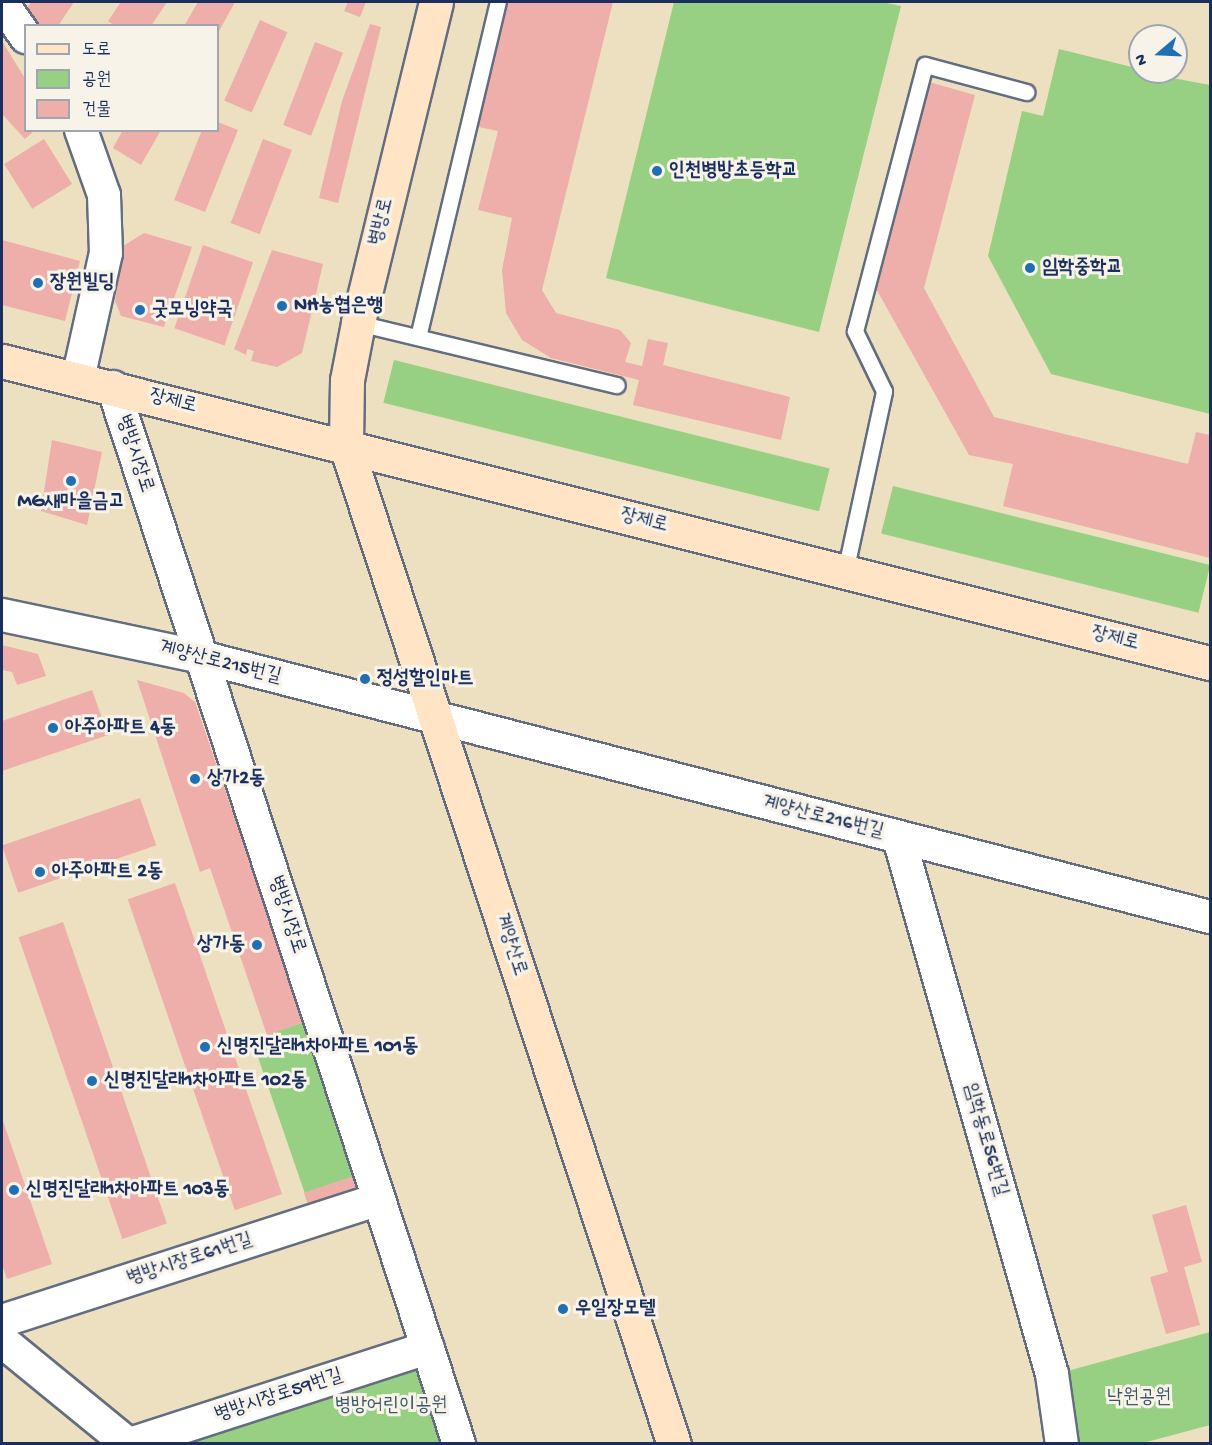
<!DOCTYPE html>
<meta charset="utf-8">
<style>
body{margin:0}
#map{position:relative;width:1212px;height:1445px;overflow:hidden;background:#ece0c0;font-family:"Gochi Hand","Poor Story",sans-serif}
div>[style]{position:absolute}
.green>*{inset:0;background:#97d082;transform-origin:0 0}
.building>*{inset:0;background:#eeaeaa;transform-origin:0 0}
.roads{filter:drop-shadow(2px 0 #646d80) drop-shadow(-2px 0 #646d80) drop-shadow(0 2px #646d80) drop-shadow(0 -2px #646d80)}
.lane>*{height:15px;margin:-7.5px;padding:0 7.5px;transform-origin:7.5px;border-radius:7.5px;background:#fff}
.street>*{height:32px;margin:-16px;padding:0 16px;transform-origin:16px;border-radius:16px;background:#fff}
.secondary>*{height:33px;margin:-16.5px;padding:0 16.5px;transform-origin:16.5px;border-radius:16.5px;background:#ffe4c6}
.dots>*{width:16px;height:16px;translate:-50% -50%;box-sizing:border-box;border:3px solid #f7f3e8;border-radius:50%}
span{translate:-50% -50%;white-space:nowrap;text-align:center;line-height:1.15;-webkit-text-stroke:6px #f7f3e8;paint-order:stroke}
.poi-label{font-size:20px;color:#1b2f5e;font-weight:700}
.left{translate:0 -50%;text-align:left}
.right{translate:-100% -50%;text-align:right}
.street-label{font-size:20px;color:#1b2f5e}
.park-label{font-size:20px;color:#3a5767}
.frame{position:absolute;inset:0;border:3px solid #1b2f5e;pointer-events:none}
.legend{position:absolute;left:24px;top:24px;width:195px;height:108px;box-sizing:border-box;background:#f7f3e8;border:2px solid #9fa5b1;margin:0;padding:8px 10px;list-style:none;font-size:18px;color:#1b2f5e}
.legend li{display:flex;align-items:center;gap:12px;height:30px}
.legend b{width:30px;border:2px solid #9fa5b1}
.north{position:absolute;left:1128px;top:24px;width:60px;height:60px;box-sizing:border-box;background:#f7f3e8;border:2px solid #9fa5b1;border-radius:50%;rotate:251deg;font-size:16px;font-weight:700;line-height:24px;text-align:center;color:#1b2f5e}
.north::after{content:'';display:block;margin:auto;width:21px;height:27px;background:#1f6fb2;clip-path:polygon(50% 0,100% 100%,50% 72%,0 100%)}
</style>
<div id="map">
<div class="green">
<i style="clip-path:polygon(674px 2px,882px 2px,901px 6px,819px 332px,606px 278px)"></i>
<i style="clip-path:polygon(1059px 49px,1140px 69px,1140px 72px,1210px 85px,1210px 414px,1051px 374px,988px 256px,1022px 111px,1043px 116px)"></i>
<i style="left:394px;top:360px;width:449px;height:44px;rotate:14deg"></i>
<i style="left:893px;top:486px;width:327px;height:49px;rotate:14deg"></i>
<i style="left:304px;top:1022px;width:162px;height:55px;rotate:71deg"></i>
<i style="clip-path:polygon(1210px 1332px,1210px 1425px,1143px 1443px,1080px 1443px,1060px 1373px)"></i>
<i style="clip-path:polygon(401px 1365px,419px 1369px,444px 1444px,174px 1444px)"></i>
</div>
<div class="building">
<i style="clip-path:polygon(31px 2px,74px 2px,58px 26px,38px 26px,22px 15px)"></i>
<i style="clip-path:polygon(121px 2px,167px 2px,151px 26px,115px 26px,108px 21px)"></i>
<i style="clip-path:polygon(198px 2px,235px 2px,218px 33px,218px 26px,184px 26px)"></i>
<i style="clip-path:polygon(348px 2px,366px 2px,360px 17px,344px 11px)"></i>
<i style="clip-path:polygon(507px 2px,613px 2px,542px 290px,556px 313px,620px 330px,631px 343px,625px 362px,642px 366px,648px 339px,668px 343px,663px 365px,790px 397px,781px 440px,633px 405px,639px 380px,551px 358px,522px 340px,506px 313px,502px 270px,512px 218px,478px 210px,498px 131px,474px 126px)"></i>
<i style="left:260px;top:20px;width:30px;height:88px;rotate:24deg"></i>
<i style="clip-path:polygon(370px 24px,381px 27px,338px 203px,319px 198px,342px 101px)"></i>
<i style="clip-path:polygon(2px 41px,26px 80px,26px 130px,35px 130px,25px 139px,2px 114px)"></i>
<i style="left:315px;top:42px;width:30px;height:89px;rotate:21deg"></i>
<i style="clip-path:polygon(929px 82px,975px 95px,924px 288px,994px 417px,1188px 464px,1196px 432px,1210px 435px,1210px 558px,1003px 506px,1013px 464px,969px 455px,874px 285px)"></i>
<i style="clip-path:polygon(218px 122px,238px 130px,205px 212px,174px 200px,202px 130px,218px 130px)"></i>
<i style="clip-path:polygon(123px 130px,161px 130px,141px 165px,113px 148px)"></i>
<i style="left:44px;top:139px;width:53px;height:47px;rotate:58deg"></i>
<i style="left:263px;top:139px;width:31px;height:90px;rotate:21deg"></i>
<i style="clip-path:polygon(144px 233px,192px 247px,164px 327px,121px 316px,115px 301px,123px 246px)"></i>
<i style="clip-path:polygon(2px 240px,80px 261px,65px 321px,2px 305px)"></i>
<i style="left:203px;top:245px;width:53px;height:88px;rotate:19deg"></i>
<i style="clip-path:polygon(272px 250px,323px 264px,302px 353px,277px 367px,251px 361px,254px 351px,247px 349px,246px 355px,234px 349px)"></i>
<i style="clip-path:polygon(52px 440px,102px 452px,87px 525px,41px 511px)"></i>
<i style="clip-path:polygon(2px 645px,38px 654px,46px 676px,17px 685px,12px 672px,2px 670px)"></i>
<i style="clip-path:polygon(137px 680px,184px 693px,195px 702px,304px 1022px,267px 1035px,210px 868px,200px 872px)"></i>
<i style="clip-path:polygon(92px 690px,108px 735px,2px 771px,2px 721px)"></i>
<i style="left:140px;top:798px;width:50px;height:146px;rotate:71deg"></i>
<i style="left:175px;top:883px;width:329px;height:50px;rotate:71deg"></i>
<i style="left:63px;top:922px;width:319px;height:47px;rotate:71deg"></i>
<i style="clip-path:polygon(2px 1118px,52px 1264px,7px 1279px,2px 1264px)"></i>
<i style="clip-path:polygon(356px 1175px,360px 1187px,357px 1195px,310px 1210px,304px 1193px)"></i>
<i style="clip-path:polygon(1186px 1205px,1202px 1262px,1184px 1267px,1200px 1325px,1166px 1334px,1150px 1277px,1168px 1272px,1152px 1215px)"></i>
</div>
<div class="roads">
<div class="lane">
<i style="left:358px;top:323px;width:266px;rotate:13.5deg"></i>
<i style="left:418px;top:337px;width:344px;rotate:-76.6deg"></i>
<i style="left:845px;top:572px;width:185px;rotate:-77.8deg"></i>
<i style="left:884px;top:391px;width:67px;rotate:-115.8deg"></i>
<i style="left:855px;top:331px;width:275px;rotate:-75.3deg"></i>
<i style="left:925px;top:65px;width:105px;rotate:15deg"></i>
</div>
<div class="street">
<i style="left:2px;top:3px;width:42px;rotate:54.8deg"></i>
<i style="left:78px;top:379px;width:129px;rotate:-77.5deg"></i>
<i style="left:106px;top:253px;width:58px;rotate:-92deg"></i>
<i style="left:104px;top:195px;width:69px;rotate:-109.5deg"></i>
<i style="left:113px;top:387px;width:1112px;rotate:71.87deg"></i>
<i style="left:2px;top:615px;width:203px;rotate:11.9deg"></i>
<i style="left:201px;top:657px;width:1042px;rotate:14.45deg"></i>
<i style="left:899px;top:838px;width:557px;rotate:74.07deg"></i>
<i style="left:1052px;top:1374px;width:71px;rotate:81.9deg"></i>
<i style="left:2px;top:1321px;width:396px;rotate:-17.9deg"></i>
<i style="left:2px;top:1341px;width:163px;rotate:39.3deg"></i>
<i style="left:130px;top:1444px;width:313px;rotate:-17.9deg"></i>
</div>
<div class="secondary">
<i style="left:436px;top:2px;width:330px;rotate:103.7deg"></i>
<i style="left:358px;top:323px;width:58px;rotate:100.9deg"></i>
<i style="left:347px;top:380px;width:66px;rotate:90.9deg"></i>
<i style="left:346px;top:446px;width:1051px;rotate:71.81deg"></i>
<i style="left:2px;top:361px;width:1245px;rotate:14.04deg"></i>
</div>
</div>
<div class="dots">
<i style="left:657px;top:171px;background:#1f6fb2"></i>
<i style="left:1030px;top:268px;background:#1f6fb2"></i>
<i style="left:38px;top:283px;background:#1f6fb2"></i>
<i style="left:282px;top:306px;background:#1f6fb2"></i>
<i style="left:140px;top:310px;background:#1f6fb2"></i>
<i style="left:71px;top:481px;background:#1f6fb2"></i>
<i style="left:365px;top:679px;background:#1f6fb2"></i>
<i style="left:53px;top:728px;background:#1f6fb2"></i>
<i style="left:195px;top:779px;background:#1f6fb2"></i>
<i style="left:40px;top:872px;background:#1f6fb2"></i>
<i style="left:257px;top:945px;background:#1f6fb2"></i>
<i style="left:205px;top:1047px;background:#1f6fb2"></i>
<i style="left:92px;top:1081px;background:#1f6fb2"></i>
<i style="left:14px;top:1190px;background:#1f6fb2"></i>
<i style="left:563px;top:1309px;background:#1f6fb2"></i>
</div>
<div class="poi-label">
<span class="left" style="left:669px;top:171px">인천병방초등학교</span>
<span class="left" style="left:1042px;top:268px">임학중학교</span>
<span class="left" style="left:50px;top:283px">장원빌딩</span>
<span class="left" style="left:294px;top:306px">NH농협은행</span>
<span class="left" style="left:152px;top:310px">굿모닝약국</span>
<span style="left:71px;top:502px">MG새마을금고</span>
<span class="left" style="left:377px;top:679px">정성할인마트</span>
<span class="left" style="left:65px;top:728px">아주아파트 4동</span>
<span class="left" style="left:207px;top:779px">상가2동</span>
<span class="left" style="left:52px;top:872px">아주아파트 2동</span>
<span class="right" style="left:245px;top:945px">상가동</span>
<span class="left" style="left:217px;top:1047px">신명진달래1차아파트 101동</span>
<span class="left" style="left:104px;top:1081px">신명진달래1차아파트 102동</span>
<span class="left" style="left:26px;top:1190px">신명진달래1차아파트 103동</span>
<span class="left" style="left:575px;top:1309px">우일장모텔</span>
</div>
<div class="street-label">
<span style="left:382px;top:222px;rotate:-76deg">병방로</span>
<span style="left:173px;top:402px;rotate:14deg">장제로</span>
<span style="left:134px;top:454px;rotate:72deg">병방시장로</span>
<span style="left:644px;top:521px;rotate:14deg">장제로</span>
<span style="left:1115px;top:639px;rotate:14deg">장제로</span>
<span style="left:220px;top:663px;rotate:14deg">계양산로215번길</span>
<span style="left:823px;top:818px;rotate:14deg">계양산로216번길</span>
<span style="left:286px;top:915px;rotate:72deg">병방시장로</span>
<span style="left:510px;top:945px;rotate:72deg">계양산로</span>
<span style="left:985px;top:1140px;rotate:74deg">임학동로56번길</span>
<span style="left:190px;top:1260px;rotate:-18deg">병방시장로61번길</span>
<span style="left:279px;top:1396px;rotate:-18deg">병방시장로59번길</span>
</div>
<div class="park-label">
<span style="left:1139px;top:1398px">낙원공원</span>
<span style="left:391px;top:1406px">병방어린이공원</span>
</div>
<div class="frame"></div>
<ul class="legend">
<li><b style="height:8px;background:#ffe4c6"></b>도로</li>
<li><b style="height:16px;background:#97d082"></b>공원</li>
<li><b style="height:16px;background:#eeaeaa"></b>건물</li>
</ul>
<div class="north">N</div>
</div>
